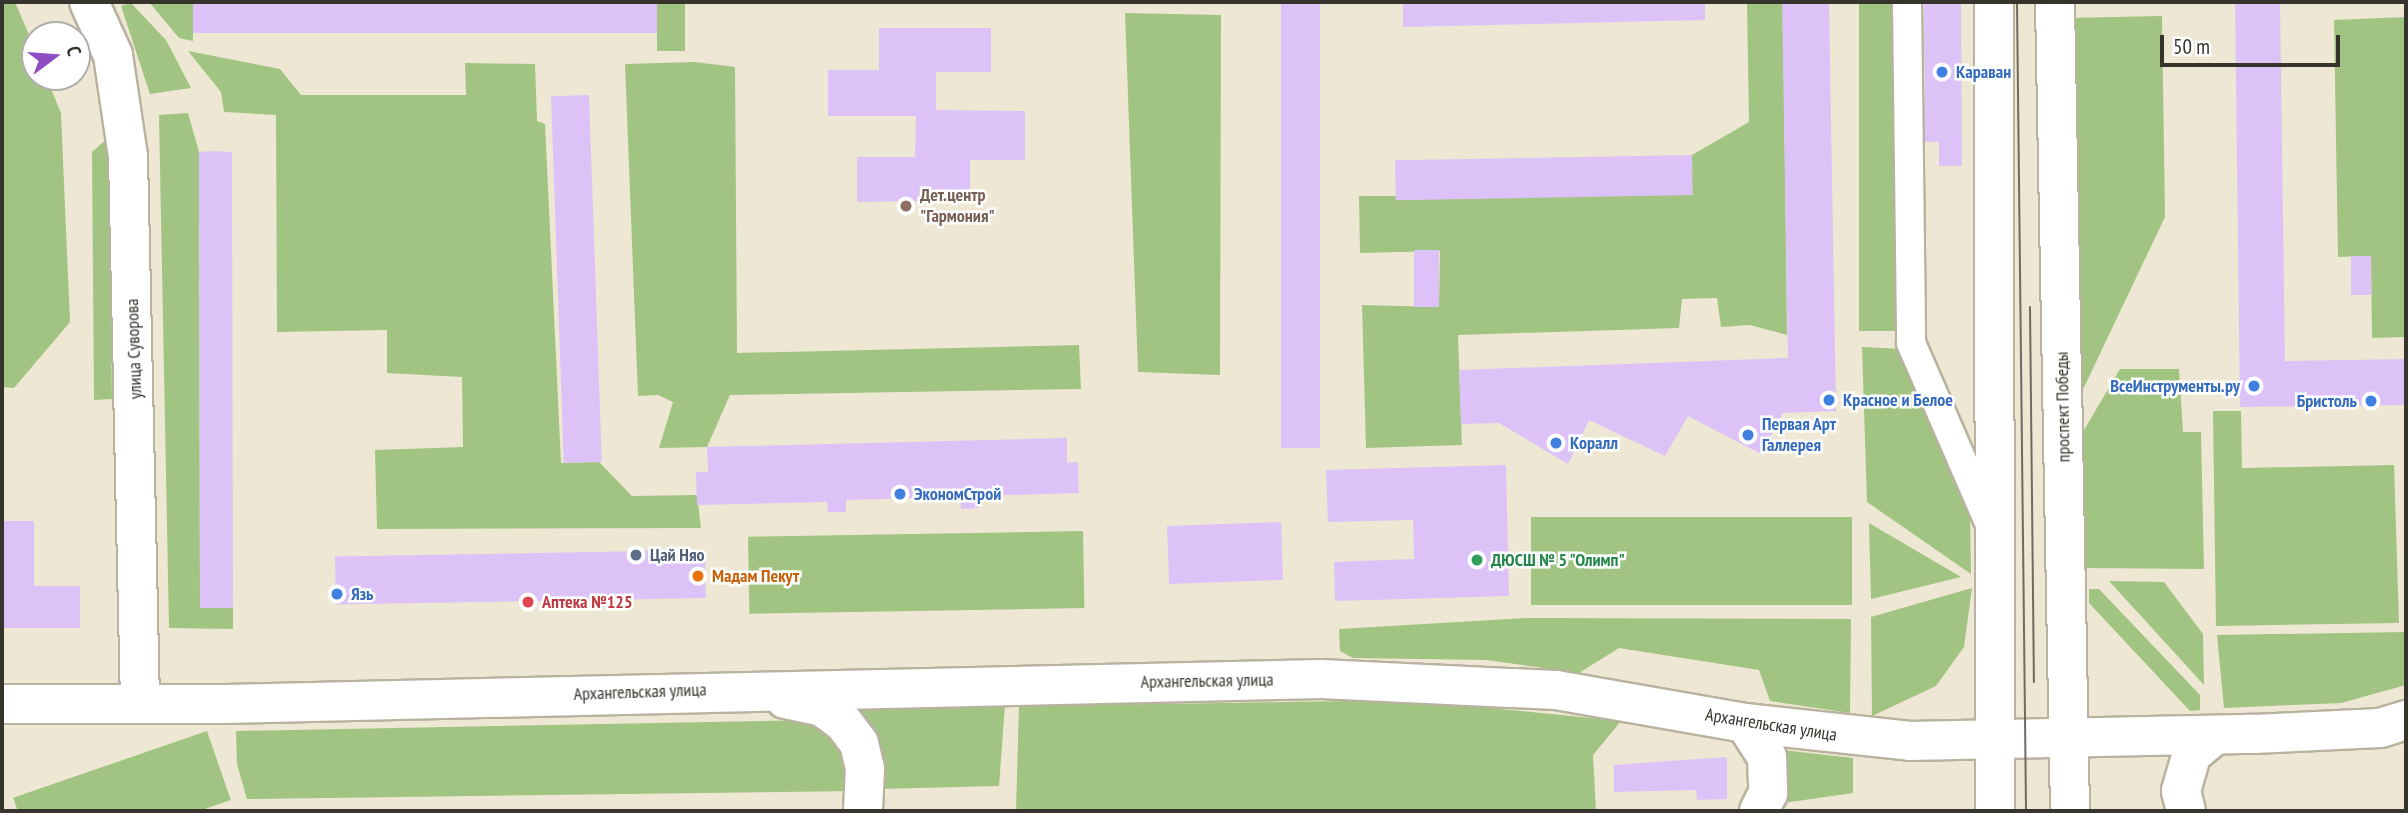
<!DOCTYPE html>
<meta charset="utf-8">
<style>
body{margin:0}
#map{position:relative;width:2408px;height:813px;overflow:hidden;background:#eee7d3;font-family:"PT Sans Narrow",sans-serif}
div>[style]{position:absolute}
.green>*{inset:0;background:#a2c482;transform-origin:0 0}
.building>*{inset:0;background:#ddc2f8;transform-origin:0 0}
.roads{filter:drop-shadow(2px 0 #b8b29f) drop-shadow(-2px 0 #b8b29f) drop-shadow(0 2px #b8b29f) drop-shadow(0 -2px #b8b29f)}
.street>*{height:28px;margin:-14px;padding:0 14px;transform-origin:14px;border-radius:14px;background:#fff}
.secondary>*{height:38px;margin:-19px;padding:0 19px;transform-origin:19px;border-radius:19px;background:#fff}
.primary>*{height:38px;margin:-19px;padding:0 19px;transform-origin:19px;border-radius:19px;background:#fff}
.tram>*{height:2px;margin:-1px;padding:0 1px;transform-origin:1px;border-radius:1px;background:#6f6b60}
.dots>*{width:19px;height:19px;translate:-50% -50%;box-sizing:border-box;border:4px solid #fff;border-radius:50%}
span{translate:-50% -50%;white-space:nowrap;text-align:center;line-height:1.15;-webkit-text-stroke:5px #fff;paint-order:stroke}
.shop-label{font-size:18px;color:#366cbe;font-weight:700}
.left{translate:0 -50%;text-align:left}
.right{translate:-100% -50%;text-align:right}
.education-label{font-size:18px;color:#785e54;font-weight:700}
.street-label{font-size:18px;color:#37342d}
.service-label{font-size:18px;color:#4e5e75;font-weight:700}
.leisure-label{font-size:18px;color:#27864d;font-weight:700}
.food-label{font-size:18px;color:#c56008;font-weight:700}
.health-label{font-size:18px;color:#be3a42;font-weight:700}
.frame{position:absolute;inset:0;border:4px solid #37342d;pointer-events:none}
.north{position:absolute;left:21px;top:21px;width:70px;height:70px;box-sizing:border-box;background:#fff;border:2px solid #afaeab;border-radius:50%;rotate:74deg;font-size:19px;font-weight:700;line-height:28px;text-align:center;color:#37342d}
.north::after{content:'';display:block;margin:auto;width:24px;height:32px;background:#8e4dc2;clip-path:polygon(50% 0,100% 100%,50% 72%,0 100%)}
.scale{position:absolute;left:2160px;top:35px;width:180px;height:32px;box-sizing:border-box;border:4px solid #37342d;border-top:0;padding-left:9px;font-size:21px;line-height:24px;white-space:nowrap;color:#37342d;-webkit-text-stroke:5px #fff;paint-order:stroke}
</style>
<div id="map">
<div class="green">
<i style="clip-path:polygon(2px 2px,15px 2px,35px 49px,35px 77px,46px 77px,61px 113px,70px 322px,14px 388px,2px 387px)"></i>
<i style="clip-path:polygon(149px 2px,193px 2px,193px 41px,179px 38px)"></i>
<i style="left:657px;top:2px;width:28px;height:49px"></i>
<i style="clip-path:polygon(1747px 2px,1783px 2px,1787px 335px,1750px 325px,1721px 327px,1717px 298px,1682px 299px,1679px 328px,1458px 335px,1462px 445px,1366px 448px,1362px 305px,1439px 307px,1440px 251px,1360px 253px,1359px 196px,1692px 195px,1692px 155px,1749px 122px)"></i>
<i style="left:1859px;top:2px;width:42px;height:329px"></i>
<i style="clip-path:polygon(131px 3px,166px 40px,191px 88px,150px 94px,121px 6px)"></i>
<i style="clip-path:polygon(1125px 13px,1221px 15px,1220px 375px,1138px 372px)"></i>
<i style="clip-path:polygon(2162px 16px,2165px 217px,2077px 402px,2065px 18px)"></i>
<i style="clip-path:polygon(2406px 17px,2406px 337px,2372px 338px,2371px 256px,2338px 257px,2334px 20px)"></i>
<i style="clip-path:polygon(188px 51px,280px 69px,301px 95px,466px 95px,465px 63px,535px 64px,537px 121px,545px 124px,561px 463px,599px 462px,632px 496px,697px 495px,701px 528px,377px 529px,375px 450px,463px 447px,462px 377px,387px 373px,387px 330px,277px 332px,276px 115px,224px 112px,221px 92px)"></i>
<i style="clip-path:polygon(695px 62px,735px 67px,737px 353px,1079px 345px,1081px 389px,730px 395px,707px 447px,659px 448px,673px 402px,658px 395px,638px 396px,625px 64px)"></i>
<i style="clip-path:polygon(188px 113px,199px 152px,200px 607px,233px 608px,233px 629px,169px 628px,159px 115px)"></i>
<i style="clip-path:polygon(108px 138px,112px 399px,94px 400px,92px 152px)"></i>
<i style="clip-path:polygon(1862px 347px,1904px 349px,1970px 510px,1971px 574px,1867px 502px)"></i>
<i style="clip-path:polygon(2120px 369px,2179px 369px,2183px 432px,2201px 432px,2204px 569px,2082px 568px,2081px 435px)"></i>
<i style="clip-path:polygon(2213px 411px,2241px 411px,2242px 468px,2394px 465px,2399px 623px,2216px 626px)"></i>
<i style="left:1852px;top:517px;width:88px;height:321px;rotate:90deg"></i>
<i style="clip-path:polygon(1869px 523px,1961px 577px,1871px 599px)"></i>
<i style="left:1083px;top:531px;width:77px;height:335px;rotate:89deg"></i>
<i style="clip-path:polygon(2109px 581px,2164px 582px,2203px 634px,2204px 685px)"></i>
<i style="clip-path:polygon(1972px 588px,1964px 647px,1936px 686px,1872px 716px,1871px 617px)"></i>
<i style="clip-path:polygon(2089px 589px,2099px 589px,2200px 695px,2200px 710px,2190px 711px,2089px 603px)"></i>
<i style="clip-path:polygon(1527px 618px,1851px 619px,1850px 713px,1770px 701px,1759px 670px,1619px 648px,1579px 673px,1487px 660px,1353px 658px,1340px 651px,1339px 629px)"></i>
<i style="clip-path:polygon(2406px 632px,2406px 685px,2341px 703px,2224px 708px,2217px 635px)"></i>
<i style="clip-path:polygon(1411px 700px,1621px 721px,1593px 755px,1596px 811px,1016px 811px,1019px 706px)"></i>
<i style="clip-path:polygon(1005px 705px,999px 786px,878px 789px,848px 707px)"></i>
<i style="clip-path:polygon(810px 720px,847px 747px,854px 791px,247px 799px,237px 764px,236px 731px)"></i>
<i style="left:207px;top:731px;width:73px;height:205px;rotate:71deg"></i>
<i style="clip-path:polygon(1774px 749px,1853px 758px,1853px 793px,1777px 804px)"></i>
</div>
<div class="building">
<i style="left:193px;top:2px;width:464px;height:31px"></i>
<i style="left:1281px;top:2px;width:39px;height:446px"></i>
<i style="clip-path:polygon(1403px 2px,1705px 2px,1705px 20px,1403px 27px)"></i>
<i style="clip-path:polygon(1782px 2px,1829px 2px,1836px 411px,1783px 413px,1761px 454px,1688px 416px,1665px 456px,1589px 420px,1568px 464px,1499px 423px,1461px 424px,1459px 370px,1788px 358px)"></i>
<i style="clip-path:polygon(1924px 2px,1961px 2px,1962px 166px,1939px 166px,1939px 142px,1925px 142px)"></i>
<i style="clip-path:polygon(2235px 2px,2280px 2px,2285px 361px,2406px 359px,2406px 405px,2240px 407px)"></i>
<i style="clip-path:polygon(879px 28px,991px 28px,991px 72px,936px 72px,936px 110px,1025px 111px,1025px 160px,970px 160px,970px 200px,857px 202px,857px 157px,915px 157px,916px 116px,828px 116px,828px 70px,879px 70px)"></i>
<i style="left:589px;top:95px;width:367px;height:38px;rotate:88deg"></i>
<i style="clip-path:polygon(214px 151px,232px 152px,233px 608px,200px 608px,199px 152px)"></i>
<i style="left:1692px;top:155px;width:40px;height:297px;rotate:89deg"></i>
<i style="left:1439px;top:250px;width:57px;height:25px;rotate:90deg"></i>
<i style="left:2351px;top:256px;width:20px;height:39px"></i>
<i style="clip-path:polygon(1067px 438px,1067px 463px,1078px 462px,1079px 493px,979px 496px,979px 508px,961px 509px,960px 497px,846px 500px,846px 512px,828px 512px,827px 502px,697px 505px,696px 472px,708px 472px,707px 447px)"></i>
<i style="clip-path:polygon(1506px 465px,1509px 596px,1335px 601px,1334px 562px,1414px 559px,1413px 520px,1328px 522px,1326px 470px)"></i>
<i style="clip-path:polygon(2px 521px,34px 521px,34px 586px,80px 586px,80px 628px,2px 628px)"></i>
<i style="left:1281px;top:522px;width:58px;height:114px;rotate:88deg"></i>
<i style="left:705px;top:550px;width:48px;height:370px;rotate:89deg"></i>
<i style="clip-path:polygon(1727px 757px,1727px 799px,1697px 800px,1696px 790px,1614px 792px,1614px 765px)"></i>
</div>
<div class="roads">
<div class="street">
<i style="left:1907px;top:2px;width:341px;rotate:89.3deg"></i>
<i style="left:1911px;top:343px;width:198px;rotate:66.5deg"></i>
</div>
<div class="secondary">
<i style="left:89px;top:2px;width:58px;rotate:65.6deg"></i>
<i style="left:113px;top:55px;width:103px;rotate:81.6deg"></i>
<i style="left:128px;top:157px;width:547px;rotate:88.74deg"></i>
</div>
<div class="primary">
<i style="left:1994px;top:2px;width:809px;rotate:89.93deg"></i>
<i style="left:2055px;top:2px;width:809px;rotate:88.94deg"></i>
<i style="left:785px;top:699px;width:38px;rotate:12deg"></i>
<i style="left:822px;top:707px;width:26px;rotate:36deg"></i>
<i style="left:843px;top:722px;width:26px;rotate:53deg"></i>
<i style="left:859px;top:743px;width:26px;rotate:77deg"></i>
<i style="left:865px;top:768px;width:43px;rotate:92.7deg"></i>
<i style="left:2px;top:704px;width:223px"></i>
<i style="left:225px;top:704px;width:1096px;rotate:-1.31deg"></i>
<i style="left:1321px;top:679px;width:235px;rotate:2.7deg"></i>
<i style="left:1556px;top:690px;width:192px;rotate:9.9deg"></i>
<i style="left:1745px;top:723px;width:166px;rotate:6.2deg"></i>
<i style="left:1910px;top:741px;width:344px;rotate:-1.2deg"></i>
<i style="left:2254px;top:734px;width:126px;rotate:-2.7deg"></i>
<i style="left:2380px;top:728px;width:27px;rotate:-17deg"></i>
<i style="left:1745px;top:723px;width:40px;rotate:57.1deg"></i>
<i style="left:1767px;top:757px;width:36px;rotate:88deg"></i>
<i style="left:1768px;top:793px;width:20px;rotate:117deg"></i>
<i style="left:2186px;top:811px;width:21px;rotate:-104deg"></i>
<i style="left:2181px;top:791px;width:37px;rotate:-74deg"></i>
<i style="left:2191px;top:755px;width:30px;rotate:-40deg"></i>
</div>
</div>
<div class="tram">
<i style="left:2017px;top:2px;width:809px;rotate:89.36deg"></i>
<i style="left:2030px;top:307px;width:375px;rotate:89.4deg"></i>
</div>
<div class="dots">
<i style="left:1942px;top:72px;background:#3f7fe0"></i>
<i style="left:906px;top:206px;background:#8d6e63"></i>
<i style="left:2254px;top:386px;background:#3f7fe0"></i>
<i style="left:1829px;top:400px;background:#3f7fe0"></i>
<i style="left:2371px;top:401px;background:#3f7fe0"></i>
<i style="left:1748px;top:435px;background:#3f7fe0"></i>
<i style="left:1556px;top:443px;background:#3f7fe0"></i>
<i style="left:900px;top:494px;background:#3f7fe0"></i>
<i style="left:636px;top:555px;background:#5c6f8a"></i>
<i style="left:1477px;top:560px;background:#2e9e5b"></i>
<i style="left:698px;top:576px;background:#e8710a"></i>
<i style="left:337px;top:594px;background:#3f7fe0"></i>
<i style="left:528px;top:602px;background:#e0444e"></i>
</div>
<div class="shop-label">
<span class="left" style="left:1956px;top:72px">Караван</span>
<span class="right" style="left:2240px;top:386px">ВсеИнструменты.ру</span>
<span class="left" style="left:1843px;top:400px">Красное и Белое</span>
<span class="right" style="left:2357px;top:401px">Бристоль</span>
<span class="left" style="left:1762px;top:435px">Первая Арт<br>Галлерея</span>
<span class="left" style="left:1570px;top:443px">Коралл</span>
<span class="left" style="left:914px;top:494px">ЭкономСтрой</span>
<span class="left" style="left:351px;top:594px">Язь</span>
</div>
<div class="education-label">
<span class="left" style="left:920px;top:206px">Дет.центр<br>"Гармония"</span>
</div>
<div class="street-label">
<span style="left:134px;top:349px;rotate:-92deg">улица Суворова</span>
<span style="left:2063px;top:407px;rotate:-91deg">проспект Победы</span>
<span style="left:1207px;top:681px;rotate:-1deg">Архангельская улица</span>
<span style="left:640px;top:692px;rotate:-2deg">Архангельская улица</span>
<span style="left:1771px;top:725px;rotate:9deg">Архангельская улица</span>
</div>
<div class="service-label">
<span class="left" style="left:650px;top:555px">Цай Няо</span>
</div>
<div class="leisure-label">
<span class="left" style="left:1491px;top:560px">ДЮСШ № 5 "Олимп"</span>
</div>
<div class="food-label">
<span class="left" style="left:712px;top:576px">Мадам Пекут</span>
</div>
<div class="health-label">
<span class="left" style="left:542px;top:602px">Аптека №125</span>
</div>
<div class="frame"></div>
<div class="north">С</div>
<div class="scale">50 m</div>
</div>
